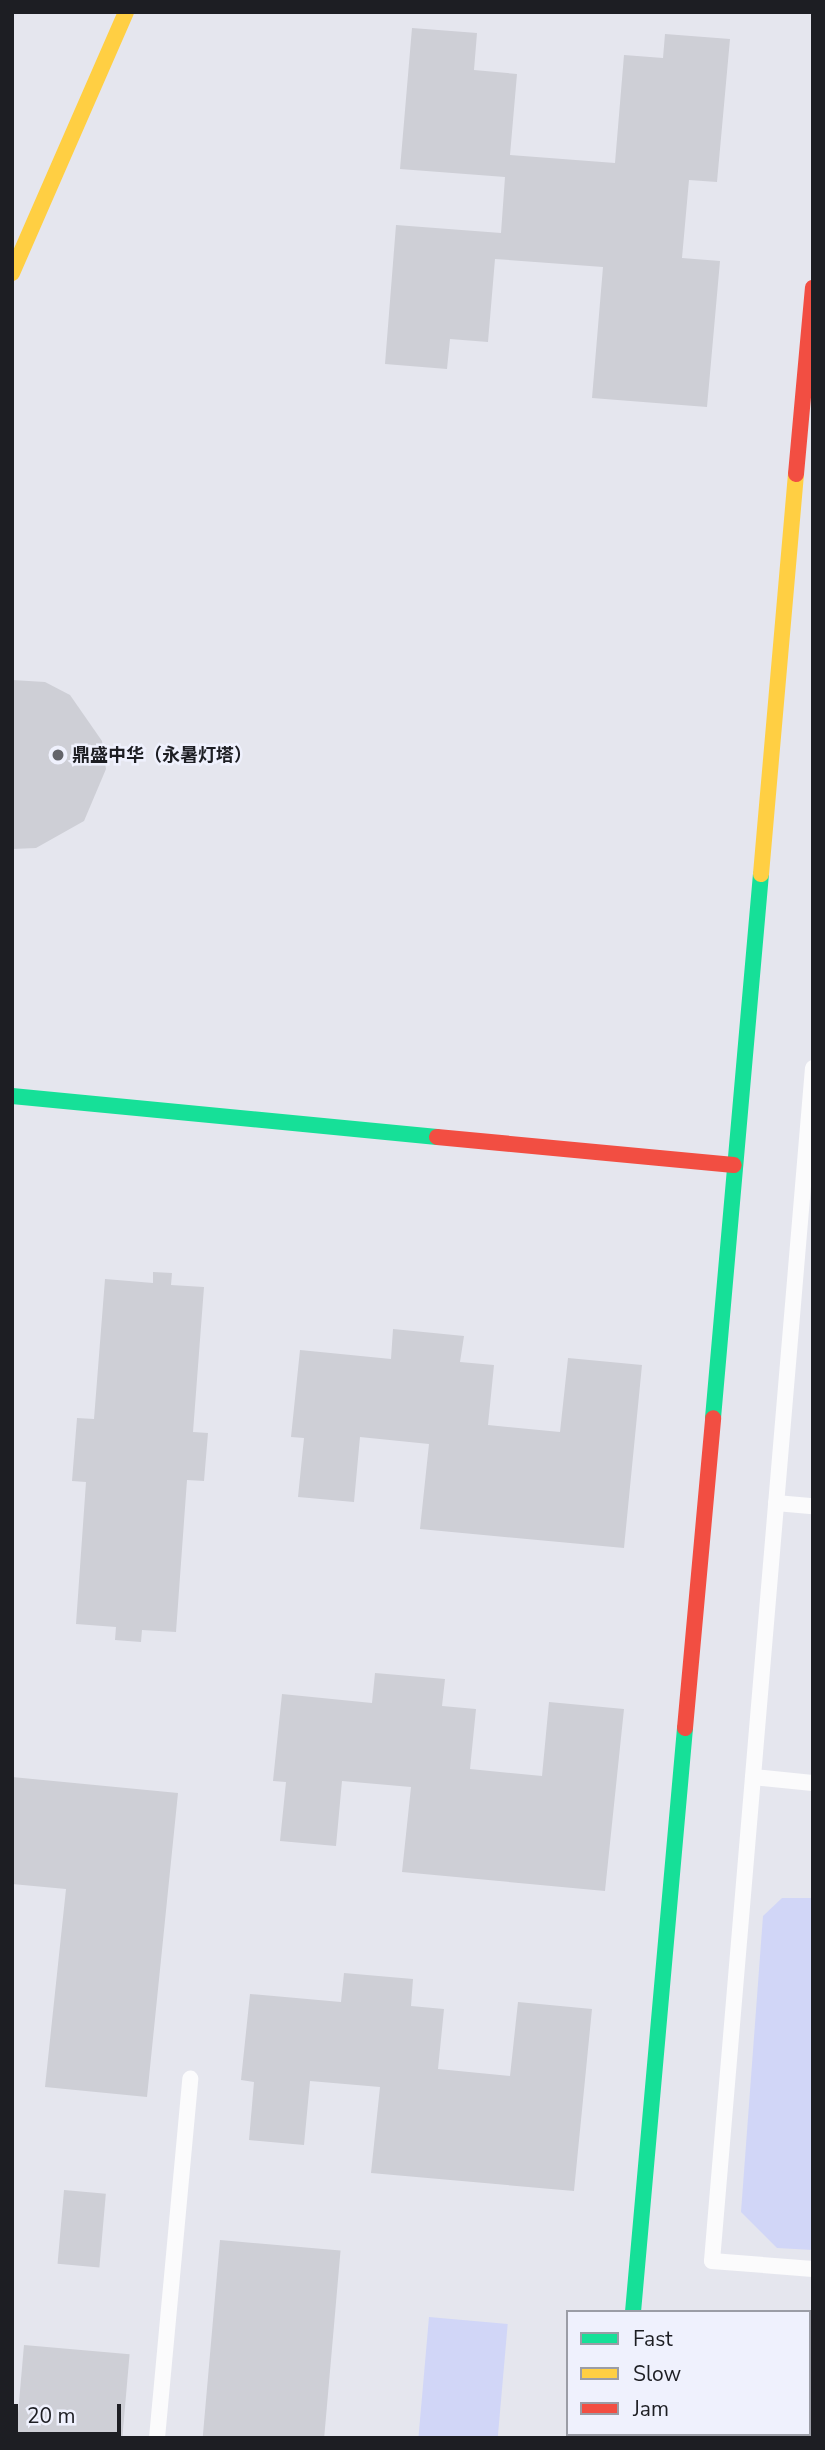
<!DOCTYPE html>
<meta charset="utf-8">
<style>
body{margin:0}
#map{position:relative;width:825px;height:2450px;overflow:hidden;background:#e5e6ee;font-family:"Nunito Sans","Noto Sans SC",sans-serif}
div>[style]{position:absolute}
.green>*{inset:0;background:#d1d6f7;transform-origin:0 0}
.building>*{inset:0;background:#cecfd6;transform-origin:0 0}
.lane>*{height:16px;margin:-8px;padding:0 8px;transform-origin:8px;border-radius:8px;background:#fbfbfc}
.fast>*{height:16px;margin:-8px;padding:0 8px;transform-origin:8px;border-radius:8px;background:#16e098}
.slow>*{height:16px;margin:-8px;padding:0 8px;transform-origin:8px;border-radius:8px;background:#ffcf43}
.jam>*{height:16px;margin:-8px;padding:0 8px;transform-origin:8px;border-radius:8px;background:#f24e42}
.dots>*{width:19px;height:19px;translate:-50% -50%;box-sizing:border-box;border:4px solid #eff1fd;border-radius:50%}
span{translate:-50% -50%;white-space:nowrap;text-align:center;line-height:1.15;-webkit-text-stroke:5px #eff1fd;paint-order:stroke}
.poi-label{font-size:18px;color:#1d1e23;font-weight:700}
.left{translate:0 -50%;text-align:left}
.frame{position:absolute;inset:0;border:14px solid #1d1e23;pointer-events:none}
.legend{position:absolute;left:566px;top:2310px;width:245px;height:126px;box-sizing:border-box;background:#eff1fd;border:2px solid #9b9da6;margin:0;padding:9px 12px;list-style:none;font-size:21px;color:#1d1e23}
.legend li{display:flex;align-items:center;gap:14px;height:35px}
.legend b{width:35px;border:2px solid #9b9da6}
.scale{position:absolute;left:14px;top:2404px;width:107px;height:32px;box-sizing:border-box;border:4px solid #1d1e23;border-top:0;padding-left:9px;font-size:21px;line-height:24px;white-space:nowrap;color:#1d1e23;-webkit-text-stroke:5px #eff1fd;paint-order:stroke}
</style>
<div id="map">
<div class="green">
<i style="clip-path:polygon(782px 1898px,813px 1898px,813px 2250px,777px 2248px,741px 2212px,763px 1916px)"></i>
<i style="left:429px;top:2317px;width:79px;height:122px;rotate:5deg"></i>
</div>
<div class="building">
<i style="clip-path:polygon(412px 28px,477px 33px,474px 70px,517px 74px,510px 155px,615px 163px,624px 55px,663px 58px,665px 34px,730px 39px,717px 182px,689px 180px,682px 258px,720px 261px,707px 407px,592px 398px,603px 267px,495px 259px,488px 342px,450px 339px,447px 369px,385px 364px,396px 225px,501px 233px,505px 177px,400px 169px)"></i>
<i style="clip-path:polygon(12px 680px,45px 682px,70px 695px,102px 741px,106px 769px,84px 821px,36px 848px,12px 849px)"></i>
<i style="clip-path:polygon(153px 1272px,172px 1273px,171px 1285px,204px 1287px,193px 1432px,208px 1433px,204px 1481px,187px 1480px,176px 1632px,142px 1630px,141px 1642px,115px 1640px,116px 1627px,76px 1624px,86px 1482px,72px 1481px,77px 1418px,94px 1419px,105px 1279px,153px 1283px)"></i>
<i style="clip-path:polygon(393px 1329px,464px 1336px,460px 1362px,494px 1365px,488px 1425px,560px 1432px,568px 1358px,642px 1365px,624px 1548px,420px 1529px,429px 1444px,360px 1437px,354px 1502px,298px 1497px,304px 1438px,291px 1437px,300px 1350px,391px 1359px)"></i>
<i style="clip-path:polygon(375px 1673px,445px 1679px,442px 1706px,476px 1709px,470px 1769px,542px 1776px,549px 1702px,624px 1709px,605px 1891px,402px 1872px,411px 1787px,342px 1781px,336px 1846px,280px 1841px,286px 1782px,273px 1781px,282px 1694px,372px 1703px)"></i>
<i style="clip-path:polygon(12px 1777px,178px 1793px,147px 2097px,45px 2087px,66px 1889px,12px 1884px)"></i>
<i style="clip-path:polygon(344px 1973px,413px 1979px,411px 2006px,444px 2009px,438px 2069px,510px 2076px,518px 2002px,592px 2009px,574px 2191px,371px 2173px,380px 2087px,310px 2081px,304px 2145px,249px 2140px,254px 2082px,241px 2080px,250px 1994px,341px 2002px)"></i>
<i style="left:64px;top:2190px;width:42px;height:74px;rotate:5deg"></i>
<i style="left:220px;top:2240px;width:121px;height:199px;rotate:5deg"></i>
<i style="left:24px;top:2345px;width:106px;height:93px;rotate:5deg"></i>
</div>
<div class="lane">
<i style="left:813px;top:1068px;width:1197px;rotate:94.84deg"></i>
<i style="left:712px;top:2261px;width:101px;rotate:4.5deg"></i>
<i style="left:776px;top:1503px;width:37px;rotate:5deg"></i>
<i style="left:753px;top:1777px;width:60px;rotate:5.7deg"></i>
<i style="left:157px;top:2438px;width:361px;rotate:-84.7deg"></i>
</div>
<div class="fast">
<i style="left:12px;top:1096px;width:427px;rotate:5.5deg"></i>
<i style="left:713px;top:1418px;width:546px;rotate:-84.96deg"></i>
<i style="left:633px;top:2312px;width:586px;rotate:-84.91deg"></i>
</div>
<div class="slow">
<i style="left:12px;top:273px;width:285px;rotate:-66.4deg"></i>
<i style="left:761px;top:874px;width:402px;rotate:-85deg"></i>
<i style="left:622px;top:2434px;width:4px;rotate:90deg"></i>
</div>
<div class="jam">
<i style="left:796px;top:474px;width:187px;rotate:-84.8deg"></i>
<i style="left:437px;top:1137px;width:298px;rotate:5.4deg"></i>
<i style="left:685px;top:1728px;width:311px;rotate:-84.8deg"></i>
</div>
<div class="dots">
<i style="left:58px;top:755px;background:#63646a"></i>
</div>
<div class="poi-label">
<span class="left" style="left:72px;top:755px">鼎盛中华（永暑灯塔）</span>
</div>
<div class="frame"></div>
<ul class="legend">
<li><b style="height:9px;background:#16e098"></b>Fast</li>
<li><b style="height:9px;background:#ffcf43"></b>Slow</li>
<li><b style="height:9px;background:#f24e42"></b>Jam</li>
</ul>
<div class="scale">20 m</div>
</div>
